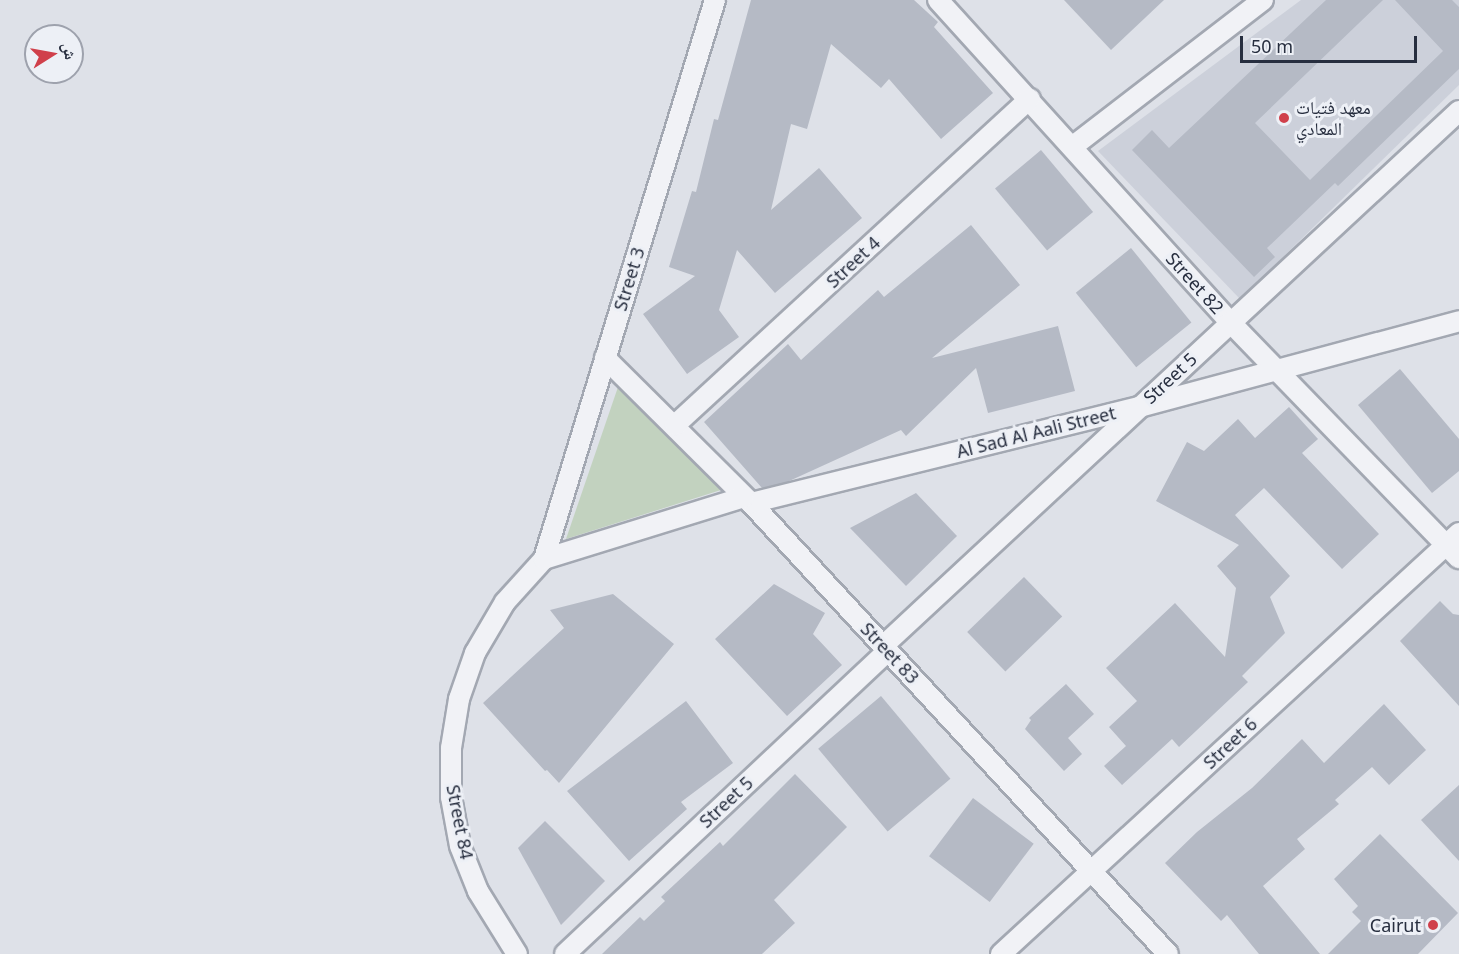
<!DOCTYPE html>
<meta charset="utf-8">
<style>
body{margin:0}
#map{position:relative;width:1459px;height:954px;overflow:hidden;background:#dee1e8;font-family:"Noto Sans","Noto Naskh Arabic",sans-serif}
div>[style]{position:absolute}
.built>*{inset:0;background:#ccd0da}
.green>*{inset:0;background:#c2d2bf}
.building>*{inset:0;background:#b5bac5;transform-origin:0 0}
.roads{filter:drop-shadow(2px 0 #a3a8b2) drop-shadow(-2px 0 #a3a8b2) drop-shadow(0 2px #a3a8b2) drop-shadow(0 -2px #a3a8b2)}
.street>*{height:20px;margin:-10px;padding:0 10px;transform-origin:10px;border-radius:10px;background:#f1f2f6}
.dots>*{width:16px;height:16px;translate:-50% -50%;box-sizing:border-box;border:3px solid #edf0f6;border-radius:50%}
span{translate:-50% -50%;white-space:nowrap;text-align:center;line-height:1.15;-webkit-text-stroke:6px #edf0f6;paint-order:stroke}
.poi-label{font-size:18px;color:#272e3f}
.left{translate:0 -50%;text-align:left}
.right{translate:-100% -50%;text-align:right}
.street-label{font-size:18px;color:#272e3f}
.north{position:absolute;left:24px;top:24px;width:60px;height:60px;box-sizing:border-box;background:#edf0f6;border:2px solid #9ea2ad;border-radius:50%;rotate:79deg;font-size:16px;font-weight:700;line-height:24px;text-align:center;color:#272e3f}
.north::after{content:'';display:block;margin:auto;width:21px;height:27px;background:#d0404b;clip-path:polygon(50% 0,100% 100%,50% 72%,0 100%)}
.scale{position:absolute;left:1240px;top:36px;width:177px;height:27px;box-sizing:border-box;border:3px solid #272e3f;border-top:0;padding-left:8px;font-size:18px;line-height:21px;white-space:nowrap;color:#272e3f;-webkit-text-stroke:4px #edf0f6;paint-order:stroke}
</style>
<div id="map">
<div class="built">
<i style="clip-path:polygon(1301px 0,1459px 0,1459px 85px,1240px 299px,1098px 151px)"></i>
</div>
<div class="green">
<i style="clip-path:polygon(618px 387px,721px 490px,566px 539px)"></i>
</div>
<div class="building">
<i style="clip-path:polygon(751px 0,914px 0,938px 22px,934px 27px,993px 93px,941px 139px,889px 79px,881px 88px,831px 44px,807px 129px,791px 124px,771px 210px,819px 168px,862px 218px,775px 293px,737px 250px,719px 310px,739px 337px,687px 374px,643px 314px,695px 276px,669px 267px,692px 191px,696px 192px,714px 119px,718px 120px)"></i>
<i style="clip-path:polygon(1064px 0,1164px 0,1111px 50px)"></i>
<i style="clip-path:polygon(1326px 0,1383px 0,1255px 123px,1310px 180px,1443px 51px,1395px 0,1452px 0,1459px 7px,1459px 69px,1338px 186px,1335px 183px,1267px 248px,1275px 257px,1254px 277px,1132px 150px,1152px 130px,1169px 148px)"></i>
<i style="left:1041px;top:150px;width:81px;height:60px;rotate:50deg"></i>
<i style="clip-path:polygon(971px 225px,1020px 285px,932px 358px,1058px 326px,1075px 391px,988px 413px,976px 368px,906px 436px,901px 430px,787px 482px,762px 488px,704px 422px,788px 344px,801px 360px,878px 290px,884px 297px)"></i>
<i style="left:1131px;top:248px;width:96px;height:71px;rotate:51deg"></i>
<i style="clip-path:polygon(1400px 369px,1459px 439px,1459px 471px,1432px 493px,1358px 405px)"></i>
<i style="clip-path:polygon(1289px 407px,1318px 439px,1302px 453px,1379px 534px,1342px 569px,1264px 488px,1235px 515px,1290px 576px,1270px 597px,1285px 633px,1242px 676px,1248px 682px,1179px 747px,1172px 739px,1122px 785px,1104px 766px,1126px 746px,1109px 727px,1137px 701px,1106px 668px,1175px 603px,1225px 657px,1236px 588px,1217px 566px,1239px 545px,1156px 501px,1187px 442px,1204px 451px,1238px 419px,1255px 438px)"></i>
<i style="clip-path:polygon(916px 493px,957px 536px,906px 586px,850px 528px)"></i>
<i style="left:1024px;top:577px;width:55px;height:79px;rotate:46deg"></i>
<i style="clip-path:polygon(774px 584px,825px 613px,813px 634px,842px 665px,787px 716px,715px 639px)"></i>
<i style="clip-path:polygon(613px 594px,674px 644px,559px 783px,547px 770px,545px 771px,483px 703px,564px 628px,550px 610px)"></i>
<i style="clip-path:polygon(1440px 601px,1453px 614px,1459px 615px,1459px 706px,1400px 641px)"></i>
<i style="clip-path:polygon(1066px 684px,1094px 714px,1068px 738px,1082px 754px,1064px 771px,1025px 729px,1031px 720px,1029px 718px)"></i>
<i style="left:881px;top:696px;width:108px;height:82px;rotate:50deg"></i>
<i style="clip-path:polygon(686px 701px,733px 763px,681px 802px,687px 809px,629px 861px,567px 791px)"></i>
<i style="clip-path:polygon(1384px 704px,1426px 750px,1389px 785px,1372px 767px,1335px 800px,1339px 804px,1297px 839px,1305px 849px,1263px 886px,1320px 954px,1259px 954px,1227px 915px,1221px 921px,1165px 863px,1197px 832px,1252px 788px,1302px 739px,1324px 763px)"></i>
<i style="clip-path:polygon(795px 774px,847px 827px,774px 900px,795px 923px,762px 954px,602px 954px,640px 917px,644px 921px,665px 901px,661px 897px,720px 842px,723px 846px)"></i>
<i style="clip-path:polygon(1459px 785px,1459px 861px,1421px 820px)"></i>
<i style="left:973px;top:798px;width:76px;height:73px;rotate:37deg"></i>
<i style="clip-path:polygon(545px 821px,605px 881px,561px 925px,518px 848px)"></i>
<i style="clip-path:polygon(1380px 834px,1458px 913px,1418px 954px,1328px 954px,1361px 921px,1352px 912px,1358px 906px,1334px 879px)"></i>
</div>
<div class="roads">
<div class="street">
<i style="left:938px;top:0;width:435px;rotate:47.8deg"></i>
<i style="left:1230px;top:322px;width:329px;rotate:45.9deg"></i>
<i style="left:1072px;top:147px;width:241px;rotate:-37.6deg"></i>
<i style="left:605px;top:358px;width:206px;rotate:44.8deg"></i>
<i style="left:751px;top:503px;width:614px;rotate:47.24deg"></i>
<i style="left:675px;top:425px;width:482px;rotate:-42.6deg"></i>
<i style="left:751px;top:503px;width:400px;rotate:-13.9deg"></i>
<i style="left:1139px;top:407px;width:331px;rotate:-15deg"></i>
<i style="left:544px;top:559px;width:209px;rotate:-17.2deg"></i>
<i style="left:883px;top:646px;width:786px;rotate:-42.89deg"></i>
<i style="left:517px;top:954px;width:74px;rotate:-121.8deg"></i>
<i style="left:478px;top:891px;width:48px;rotate:-111.8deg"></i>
<i style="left:460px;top:846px;width:50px;rotate:-100.4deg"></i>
<i style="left:451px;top:797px;width:49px;rotate:-90deg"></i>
<i style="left:451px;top:748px;width:50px;rotate:-80.7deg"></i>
<i style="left:459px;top:699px;width:49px;rotate:-70.8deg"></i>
<i style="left:475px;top:653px;width:59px;rotate:-59.5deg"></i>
<i style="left:505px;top:602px;width:58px;rotate:-47.8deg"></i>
<i style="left:544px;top:559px;width:585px;rotate:-72.99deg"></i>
<i style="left:565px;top:954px;width:443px;rotate:-43.2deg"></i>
<i style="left:1001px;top:954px;width:622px;rotate:-42.59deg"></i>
</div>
</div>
<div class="dots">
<i style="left:1284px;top:118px;background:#d0404b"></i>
<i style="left:1433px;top:925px;background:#d0404b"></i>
</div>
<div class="poi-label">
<span class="left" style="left:1296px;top:118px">معهد فتيات<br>المعادي</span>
<span class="right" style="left:1421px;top:925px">Cairut</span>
</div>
<div class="street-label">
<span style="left:853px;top:262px;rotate:-43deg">Street 4</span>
<span style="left:629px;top:279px;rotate:-73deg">Street 3</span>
<span style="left:1195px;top:283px;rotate:48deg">Street 82</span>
<span style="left:1170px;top:378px;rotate:-43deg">Street 5</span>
<span style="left:1036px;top:432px;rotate:-14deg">Al Sad Al Aali Street</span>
<span style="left:890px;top:653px;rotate:47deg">Street 83</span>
<span style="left:1230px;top:743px;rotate:-43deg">Street 6</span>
<span style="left:726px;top:802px;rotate:-43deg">Street 5</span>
<span style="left:460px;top:822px;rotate:79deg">Street 84</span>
</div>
<div class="north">ش</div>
<div class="scale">50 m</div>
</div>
